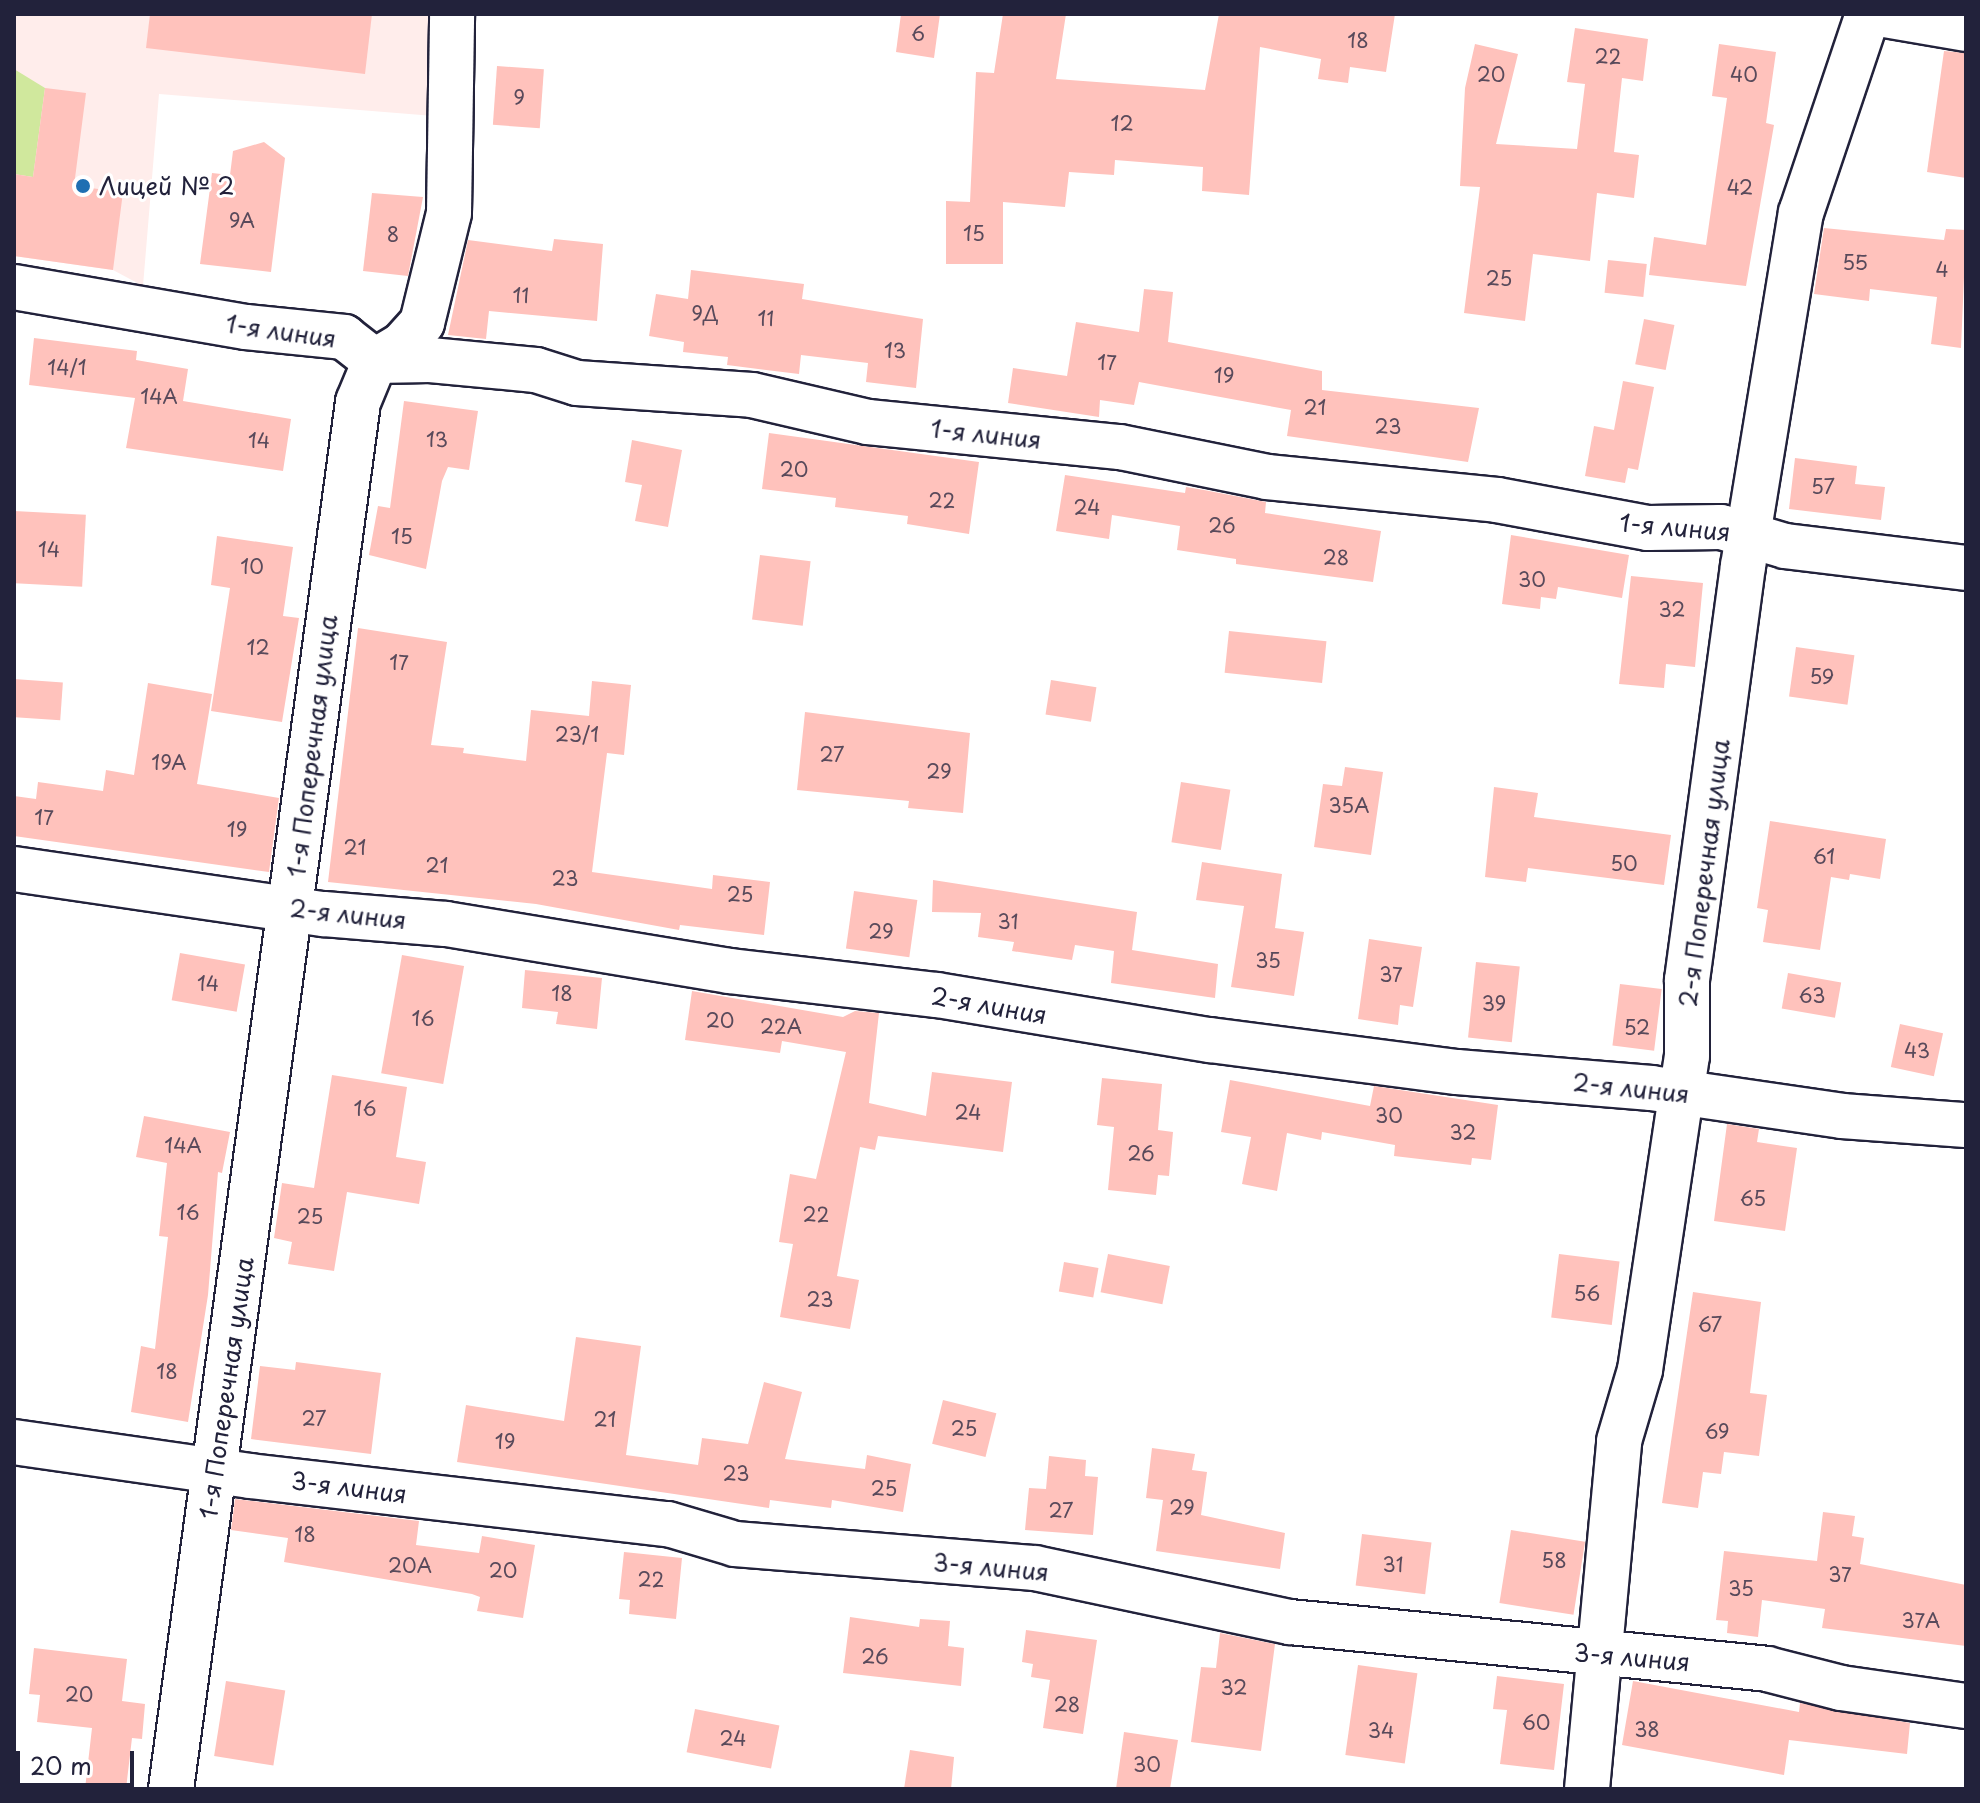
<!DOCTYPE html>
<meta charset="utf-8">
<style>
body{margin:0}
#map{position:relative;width:1980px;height:1803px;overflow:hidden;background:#fff;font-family:"Playpen Sans",sans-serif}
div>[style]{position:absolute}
.built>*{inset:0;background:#ffedeb}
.green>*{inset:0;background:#d0e89d}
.building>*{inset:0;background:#ffc2bc;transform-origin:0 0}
.roads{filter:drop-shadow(2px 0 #22223b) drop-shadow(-2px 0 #22223b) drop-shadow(0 2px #22223b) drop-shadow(0 -2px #22223b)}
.minor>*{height:44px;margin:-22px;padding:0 22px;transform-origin:22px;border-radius:22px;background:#fff}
.dots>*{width:22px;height:22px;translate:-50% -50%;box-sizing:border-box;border:4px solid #fff;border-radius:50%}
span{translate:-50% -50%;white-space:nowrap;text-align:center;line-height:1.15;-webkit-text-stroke:6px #fff;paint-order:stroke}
.number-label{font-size:20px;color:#594a5b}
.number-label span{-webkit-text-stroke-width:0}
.poi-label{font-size:24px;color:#22223b}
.left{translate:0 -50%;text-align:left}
.street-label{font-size:24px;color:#22223b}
.frame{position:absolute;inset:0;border:16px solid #22223b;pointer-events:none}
.scale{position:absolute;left:16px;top:1751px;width:118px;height:36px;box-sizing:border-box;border:4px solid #22223b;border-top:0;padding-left:10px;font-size:24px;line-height:28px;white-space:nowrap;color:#22223b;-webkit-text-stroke:6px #fff;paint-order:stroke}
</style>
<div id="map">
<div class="built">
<i style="clip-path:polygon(14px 14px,440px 14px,434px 116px,159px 94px,143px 286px,113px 270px,14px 256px)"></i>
</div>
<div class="green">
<i style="clip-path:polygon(14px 69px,45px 88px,33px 177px,14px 174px)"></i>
</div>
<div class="building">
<i style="clip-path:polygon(150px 14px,372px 14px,365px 74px,146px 48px)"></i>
<i style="clip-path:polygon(901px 14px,940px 14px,934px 58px,896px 52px)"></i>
<i style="clip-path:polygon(1003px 14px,1066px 14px,1056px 79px,1205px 90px,1219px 14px,1395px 14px,1386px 72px,1350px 67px,1348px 83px,1318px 79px,1321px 59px,1260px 47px,1249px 195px,1202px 191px,1203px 167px,1115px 160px,1114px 175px,1069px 172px,1065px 207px,1003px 202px,1003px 264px,946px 264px,946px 201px,970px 202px,976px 72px,994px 73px)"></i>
<i style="clip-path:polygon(1575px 28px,1648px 39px,1643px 81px,1622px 78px,1614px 152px,1639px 155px,1634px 198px,1597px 193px,1590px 261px,1533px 254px,1525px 321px,1464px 313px,1480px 187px,1460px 186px,1465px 88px,1475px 44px,1518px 54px,1496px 144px,1577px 149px,1585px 84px,1567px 82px)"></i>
<i style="clip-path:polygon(1719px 44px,1776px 52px,1766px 123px,1774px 125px,1746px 286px,1649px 275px,1654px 237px,1706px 245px,1727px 98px,1712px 96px)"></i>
<i style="clip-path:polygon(1944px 51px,1966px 53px,1966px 178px,1927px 172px)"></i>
<i style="left:497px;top:66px;width:47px;height:59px;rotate:4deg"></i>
<i style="clip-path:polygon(45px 88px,86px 93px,74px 186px,123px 192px,113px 270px,14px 256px,14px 174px,33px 177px)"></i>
<i style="clip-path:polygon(264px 142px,285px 158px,271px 272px,200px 264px,212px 173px,230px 175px,233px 151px)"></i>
<i style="clip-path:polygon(372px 193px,423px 197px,408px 276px,363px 271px)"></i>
<i style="clip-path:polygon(1824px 228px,1944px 240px,1946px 229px,1966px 230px,1961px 348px,1931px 344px,1937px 297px,1870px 289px,1869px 301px,1814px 294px)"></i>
<i style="clip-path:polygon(554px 239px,603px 244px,597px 321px,489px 311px,486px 339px,448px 335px,468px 240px,552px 251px)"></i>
<i style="left:1608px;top:260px;width:39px;height:33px;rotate:6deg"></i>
<i style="clip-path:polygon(691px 270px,804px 284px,802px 299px,923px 319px,916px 388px,866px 382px,868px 363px,801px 355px,799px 374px,727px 365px,728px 357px,683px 352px,684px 342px,649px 336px,656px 294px,688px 299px)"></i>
<i style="clip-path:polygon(1144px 289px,1173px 292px,1168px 342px,1322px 371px,1322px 390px,1479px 408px,1468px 462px,1287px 436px,1291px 410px,1139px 382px,1134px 405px,1100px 400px,1099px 417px,1008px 403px,1013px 368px,1067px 376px,1076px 322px,1139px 332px)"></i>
<i style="left:1644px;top:319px;width:31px;height:46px;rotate:11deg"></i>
<i style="clip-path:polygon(34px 338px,137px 351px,136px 360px,188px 369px,183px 401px,291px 419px,283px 471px,126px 448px,135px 398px,29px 385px)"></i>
<i style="clip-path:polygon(1623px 381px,1654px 387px,1638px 470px,1628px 468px,1625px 483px,1585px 476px,1594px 426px,1614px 430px)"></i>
<i style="clip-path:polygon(404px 401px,478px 411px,469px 470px,448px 467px,442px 481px,426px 569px,369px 555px,378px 506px,390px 508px)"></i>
<i style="clip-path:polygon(769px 433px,979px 462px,969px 534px,907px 524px,908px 516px,835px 507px,836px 498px,762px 489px)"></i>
<i style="clip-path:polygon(632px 440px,682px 450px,668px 527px,635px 521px,642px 485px,625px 482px)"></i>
<i style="clip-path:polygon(1795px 458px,1857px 466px,1855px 484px,1885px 487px,1881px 520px,1789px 509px)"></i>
<i style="clip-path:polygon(1065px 475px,1185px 493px,1186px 487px,1204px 490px,1266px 502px,1265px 513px,1381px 531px,1373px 582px,1236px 564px,1236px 559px,1177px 550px,1180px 526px,1112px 515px,1109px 539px,1056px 531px)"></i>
<i style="left:14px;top:511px;width:72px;height:72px;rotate:3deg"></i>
<i style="clip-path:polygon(1511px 535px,1629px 555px,1622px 598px,1558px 587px,1556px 599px,1541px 597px,1540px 609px,1502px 604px)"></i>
<i style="clip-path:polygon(217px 536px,293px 547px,283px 616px,299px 618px,282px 722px,211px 711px,230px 588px,211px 585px)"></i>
<i style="left:760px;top:555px;width:51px;height:65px;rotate:7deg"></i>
<i style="clip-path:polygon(1631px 576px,1703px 583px,1695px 667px,1666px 664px,1664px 688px,1619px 684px)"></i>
<i style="clip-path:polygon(358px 628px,447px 642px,431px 745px,464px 748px,463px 753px,526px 761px,531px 710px,589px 716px,592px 681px,631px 685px,624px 755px,607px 753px,592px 872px,712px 889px,713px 875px,770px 882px,764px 935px,680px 925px,679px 930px,536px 904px,328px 882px)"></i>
<i style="left:1229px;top:631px;width:98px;height:42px;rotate:6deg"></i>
<i style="left:1796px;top:647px;width:59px;height:50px;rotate:8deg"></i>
<i style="left:14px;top:679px;width:49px;height:38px;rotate:4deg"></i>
<i style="left:1051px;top:680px;width:46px;height:35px;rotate:9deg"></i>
<i style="clip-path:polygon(148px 683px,212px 694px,197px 784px,279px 798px,269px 872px,14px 836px,14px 796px,36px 799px,38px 782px,103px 791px,106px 770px,134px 775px)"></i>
<i style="clip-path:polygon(805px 712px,970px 733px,963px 813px,908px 808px,909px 801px,797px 790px)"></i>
<i style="clip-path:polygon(1345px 767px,1383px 772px,1371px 855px,1314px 847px,1323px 784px,1342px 786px)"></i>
<i style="left:1181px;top:782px;width:50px;height:61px;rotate:9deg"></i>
<i style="clip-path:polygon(1494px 787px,1538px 793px,1534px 817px,1671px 835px,1664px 885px,1528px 868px,1526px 882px,1485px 877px)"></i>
<i style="clip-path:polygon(1770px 821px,1886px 839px,1880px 879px,1850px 874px,1849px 880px,1831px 877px,1820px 950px,1763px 942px,1768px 910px,1757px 908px)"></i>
<i style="clip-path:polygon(1202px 862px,1282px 874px,1275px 928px,1304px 932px,1294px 996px,1231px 987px,1244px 906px,1196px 900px)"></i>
<i style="clip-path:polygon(933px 880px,1137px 912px,1132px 950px,1218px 964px,1215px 998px,1111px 983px,1114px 951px,1075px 945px,1072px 960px,1012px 951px,1014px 942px,978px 937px,981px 913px,932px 912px)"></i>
<i style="left:854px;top:891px;width:64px;height:58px;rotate:8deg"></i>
<i style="clip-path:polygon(1369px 939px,1422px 947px,1413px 1007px,1400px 1005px,1398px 1025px,1358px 1019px)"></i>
<i style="left:180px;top:953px;width:66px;height:48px;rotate:10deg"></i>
<i style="left:402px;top:955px;width:63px;height:120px;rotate:10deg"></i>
<i style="left:1476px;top:962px;width:44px;height:76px;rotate:6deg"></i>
<i style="clip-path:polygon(525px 970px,602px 978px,597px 1029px,556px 1024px,558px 1012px,522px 1008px)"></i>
<i style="left:1788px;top:973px;width:54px;height:36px;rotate:10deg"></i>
<i style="left:1620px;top:984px;width:42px;height:62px;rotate:7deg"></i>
<i style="clip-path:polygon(692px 991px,843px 1017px,855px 1011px,879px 1013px,869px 1103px,926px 1116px,932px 1072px,1012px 1082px,1003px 1152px,878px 1136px,875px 1150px,860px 1147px,837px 1276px,859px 1280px,850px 1329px,780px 1317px,793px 1244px,779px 1242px,790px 1174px,816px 1179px,846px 1052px,782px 1041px,780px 1053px,685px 1040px)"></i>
<i style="left:1900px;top:1024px;width:44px;height:44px;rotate:12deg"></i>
<i style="clip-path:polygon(332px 1075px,407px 1087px,396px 1157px,426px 1162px,419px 1204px,347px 1192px,334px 1271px,288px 1264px,292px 1242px,274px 1238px,282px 1183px,314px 1188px)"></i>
<i style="clip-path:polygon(1102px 1078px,1162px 1084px,1158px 1130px,1173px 1132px,1169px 1176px,1158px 1175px,1156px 1195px,1108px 1190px,1114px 1127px,1097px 1125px)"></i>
<i style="clip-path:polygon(1230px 1080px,1370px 1106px,1374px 1086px,1498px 1105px,1491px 1160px,1472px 1158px,1471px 1165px,1394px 1156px,1395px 1145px,1322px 1132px,1321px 1140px,1287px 1133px,1277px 1191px,1242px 1184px,1251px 1137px,1221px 1132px)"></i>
<i style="clip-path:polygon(144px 1116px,230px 1132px,222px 1173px,218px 1172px,208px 1295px,188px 1422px,131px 1412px,141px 1346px,155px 1349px,168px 1237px,159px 1236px,167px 1163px,136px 1157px)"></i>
<i style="clip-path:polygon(1727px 1124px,1759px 1129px,1757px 1142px,1797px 1148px,1785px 1231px,1714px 1221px)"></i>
<i style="left:1108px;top:1254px;width:63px;height:39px;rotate:11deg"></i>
<i style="left:1559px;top:1254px;width:61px;height:64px;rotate:7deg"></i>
<i style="left:1064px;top:1262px;width:35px;height:30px;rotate:10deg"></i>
<i style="clip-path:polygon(1693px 1292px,1761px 1302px,1750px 1393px,1767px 1395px,1759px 1456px,1724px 1452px,1721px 1474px,1703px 1472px,1698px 1508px,1662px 1503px)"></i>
<i style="clip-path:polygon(576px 1337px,641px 1346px,626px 1455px,698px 1465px,702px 1438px,748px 1444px,764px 1382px,802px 1392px,785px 1459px,865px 1469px,867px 1455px,911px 1464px,903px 1512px,832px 1500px,831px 1508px,770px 1500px,769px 1508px,457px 1462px,466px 1405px,564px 1421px)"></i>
<i style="clip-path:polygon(296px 1362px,381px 1373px,371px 1454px,251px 1439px,260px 1366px,295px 1370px)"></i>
<i style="left:943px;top:1400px;width:55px;height:45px;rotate:14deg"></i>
<i style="clip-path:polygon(1152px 1448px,1195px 1454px,1192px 1470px,1207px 1472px,1201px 1515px,1285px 1533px,1280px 1569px,1156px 1551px,1163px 1500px,1146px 1498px)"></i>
<i style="clip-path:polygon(1049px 1456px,1086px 1460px,1085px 1476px,1098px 1477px,1093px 1535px,1025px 1530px,1029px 1488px,1046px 1489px)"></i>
<i style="clip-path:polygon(235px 1499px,419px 1521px,416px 1545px,479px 1553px,482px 1536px,535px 1545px,523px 1618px,477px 1611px,480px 1597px,472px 1594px,284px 1562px,288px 1538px,231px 1530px)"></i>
<i style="clip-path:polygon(1823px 1512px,1855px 1516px,1852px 1536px,1864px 1538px,1860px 1564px,1966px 1585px,1966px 1646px,1822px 1628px,1825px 1609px,1762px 1600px,1758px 1637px,1727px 1633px,1728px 1621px,1716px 1620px,1724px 1551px,1817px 1561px)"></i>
<i style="left:1511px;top:1530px;width:75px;height:74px;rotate:9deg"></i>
<i style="left:1362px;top:1534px;width:70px;height:52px;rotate:7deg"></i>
<i style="clip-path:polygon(624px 1552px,682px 1558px,676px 1619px,629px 1614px,630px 1600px,619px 1599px)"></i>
<i style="clip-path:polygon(850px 1617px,919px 1627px,920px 1619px,950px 1621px,948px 1646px,964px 1648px,961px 1686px,843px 1673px)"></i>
<i style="clip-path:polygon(1026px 1630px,1097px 1640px,1083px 1734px,1043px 1728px,1050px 1680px,1031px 1677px,1033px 1664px,1022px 1662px)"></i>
<i style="clip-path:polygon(1220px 1633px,1275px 1644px,1261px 1751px,1191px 1742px,1201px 1667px,1216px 1668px)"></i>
<i style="clip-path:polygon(34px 1648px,127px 1659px,122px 1701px,145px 1704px,142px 1739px,132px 1738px,126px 1789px,85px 1789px,92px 1728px,37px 1722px,40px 1695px,29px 1694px)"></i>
<i style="left:1358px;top:1665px;width:60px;height:91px;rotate:8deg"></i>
<i style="clip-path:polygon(1497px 1676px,1564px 1684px,1554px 1770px,1500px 1764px,1507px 1710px,1493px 1709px)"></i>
<i style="left:226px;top:1681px;width:60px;height:76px;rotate:9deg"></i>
<i style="clip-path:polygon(1633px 1681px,1799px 1712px,1800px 1703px,1910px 1723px,1907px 1754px,1789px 1740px,1784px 1775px,1622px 1745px)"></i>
<i style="left:695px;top:1709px;width:86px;height:44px;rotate:11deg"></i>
<i style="clip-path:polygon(1124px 1732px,1178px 1740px,1170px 1789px,1116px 1789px)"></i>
<i style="clip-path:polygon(910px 1750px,954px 1757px,951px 1789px,904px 1789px)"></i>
</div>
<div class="roads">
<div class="minor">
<i style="left:1879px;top:14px;width:88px;rotate:9.8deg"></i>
<i style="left:14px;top:287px;width:235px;rotate:9.8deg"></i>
<i style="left:246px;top:327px;width:99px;rotate:5.8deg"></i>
<i style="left:344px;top:337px;width:39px;rotate:38deg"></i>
<i style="left:375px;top:361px;width:55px;rotate:-1deg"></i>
<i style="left:430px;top:360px;width:106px;rotate:5.4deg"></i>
<i style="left:536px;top:370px;width:43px;rotate:17.6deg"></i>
<i style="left:577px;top:383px;width:175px;rotate:3.9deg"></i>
<i style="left:752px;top:395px;width:119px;rotate:13.1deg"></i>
<i style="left:868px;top:422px;width:253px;rotate:5.7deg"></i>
<i style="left:1120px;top:447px;width:150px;rotate:11.5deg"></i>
<i style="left:1267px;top:477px;width:231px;rotate:5.7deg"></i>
<i style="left:1497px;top:500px;width:154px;rotate:10.5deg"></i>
<i style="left:1648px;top:528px;width:73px;rotate:-0.8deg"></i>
<i style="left:1721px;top:527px;width:67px;rotate:16.5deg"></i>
<i style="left:1785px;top:546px;width:182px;rotate:6.9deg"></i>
<i style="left:14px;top:869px;width:313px;rotate:8.3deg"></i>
<i style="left:324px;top:914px;width:122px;rotate:4.7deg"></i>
<i style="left:446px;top:924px;width:287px;rotate:9.4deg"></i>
<i style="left:729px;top:971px;width:209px;rotate:6.6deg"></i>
<i style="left:937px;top:995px;width:277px;rotate:9.4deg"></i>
<i style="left:1210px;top:1040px;width:249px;rotate:7.4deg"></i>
<i style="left:1457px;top:1072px;width:195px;rotate:4.7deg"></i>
<i style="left:1651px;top:1088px;width:193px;rotate:8.3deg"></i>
<i style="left:1842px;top:1116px;width:124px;rotate:4.2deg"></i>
<i style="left:14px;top:1442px;width:238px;rotate:8.2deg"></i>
<i style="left:250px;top:1476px;width:421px;rotate:6.6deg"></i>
<i style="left:668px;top:1524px;width:70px;rotate:16.6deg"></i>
<i style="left:735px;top:1544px;width:301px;rotate:4.6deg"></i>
<i style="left:1035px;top:1568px;width:261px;rotate:12deg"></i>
<i style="left:1290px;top:1622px;width:479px;rotate:5.6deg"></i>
<i style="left:1767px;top:1669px;width:76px;rotate:14.4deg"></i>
<i style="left:1841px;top:1688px;width:126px;rotate:8.2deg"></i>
<i style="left:171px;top:1789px;width:1400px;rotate:-82.32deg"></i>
<i style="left:358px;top:402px;width:44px;rotate:-67.5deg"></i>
<i style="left:375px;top:361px;width:31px;rotate:-31deg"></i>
<i style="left:402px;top:345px;width:30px;rotate:-48deg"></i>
<i style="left:422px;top:323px;width:113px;rotate:-76.2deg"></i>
<i style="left:449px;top:213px;width:199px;rotate:-89.1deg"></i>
<i style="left:1587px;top:1789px;width:349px;rotate:-84.7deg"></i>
<i style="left:1619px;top:1441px;width:74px;rotate:-73.5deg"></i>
<i style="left:1640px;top:1370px;width:317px;rotate:-81.5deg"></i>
<i style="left:1687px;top:1056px;width:76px;rotate:-90deg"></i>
<i style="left:1687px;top:980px;width:418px;rotate:-82.3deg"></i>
<i style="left:1743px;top:566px;width:358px;rotate:-80.7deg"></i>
<i style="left:1801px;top:213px;width:210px;rotate:-71.4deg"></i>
</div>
</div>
<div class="dots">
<i style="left:83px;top:186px;background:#1f6fb2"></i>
</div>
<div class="number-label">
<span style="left:918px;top:33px">6</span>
<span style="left:1358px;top:40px">18</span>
<span style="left:1608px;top:56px">22</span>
<span style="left:1491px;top:74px">20</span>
<span style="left:1744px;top:74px">40</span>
<span style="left:519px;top:97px">9</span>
<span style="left:1122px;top:123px">12</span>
<span style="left:1740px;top:187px">42</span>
<span style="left:242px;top:220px">9А</span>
<span style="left:974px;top:233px">15</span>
<span style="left:393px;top:234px">8</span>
<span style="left:1855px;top:262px">55</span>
<span style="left:1942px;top:269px">4</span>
<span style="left:1499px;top:278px">25</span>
<span style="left:521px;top:295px">11</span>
<span style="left:705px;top:313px">9Д</span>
<span style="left:766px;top:318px">11</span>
<span style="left:895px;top:350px">13</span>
<span style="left:1107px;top:362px">17</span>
<span style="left:67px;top:367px">14/1</span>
<span style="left:1224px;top:375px">19</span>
<span style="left:159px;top:396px">14А</span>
<span style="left:1315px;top:407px">21</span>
<span style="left:1388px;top:426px">23</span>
<span style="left:437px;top:439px">13</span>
<span style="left:259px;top:440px">14</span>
<span style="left:794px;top:469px">20</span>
<span style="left:1823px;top:486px">57</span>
<span style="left:942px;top:500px">22</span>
<span style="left:1087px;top:507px">24</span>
<span style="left:1222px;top:525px">26</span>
<span style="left:402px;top:536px">15</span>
<span style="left:49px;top:549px">14</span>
<span style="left:1336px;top:557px">28</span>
<span style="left:252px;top:566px">10</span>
<span style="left:1532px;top:579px">30</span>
<span style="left:1672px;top:609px">32</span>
<span style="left:258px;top:647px">12</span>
<span style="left:399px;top:662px">17</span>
<span style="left:1822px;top:676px">59</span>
<span style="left:577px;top:734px">23/1</span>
<span style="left:832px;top:754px">27</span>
<span style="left:169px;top:762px">19А</span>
<span style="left:939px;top:771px">29</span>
<span style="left:1349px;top:805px">35А</span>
<span style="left:44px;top:817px">17</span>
<span style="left:237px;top:829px">19</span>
<span style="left:355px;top:847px">21</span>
<span style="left:1824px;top:856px">61</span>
<span style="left:1624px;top:863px">50</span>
<span style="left:437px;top:865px">21</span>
<span style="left:565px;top:878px">23</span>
<span style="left:740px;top:894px">25</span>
<span style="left:1008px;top:921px">31</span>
<span style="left:881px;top:931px">29</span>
<span style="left:1268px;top:960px">35</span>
<span style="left:1391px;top:974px">37</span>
<span style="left:208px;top:983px">14</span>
<span style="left:562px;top:993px">18</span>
<span style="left:1812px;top:995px">63</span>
<span style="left:1494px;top:1003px">39</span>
<span style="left:423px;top:1018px">16</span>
<span style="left:720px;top:1020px">20</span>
<span style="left:781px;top:1026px">22А</span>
<span style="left:1637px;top:1027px">52</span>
<span style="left:1917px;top:1050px">43</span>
<span style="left:365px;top:1108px">16</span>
<span style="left:968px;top:1112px">24</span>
<span style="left:1389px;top:1115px">30</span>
<span style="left:1463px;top:1132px">32</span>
<span style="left:183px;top:1145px">14А</span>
<span style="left:1141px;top:1153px">26</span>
<span style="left:1753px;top:1198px">65</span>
<span style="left:188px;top:1212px">16</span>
<span style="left:816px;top:1214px">22</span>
<span style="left:310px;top:1216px">25</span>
<span style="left:1587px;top:1293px">56</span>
<span style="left:820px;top:1299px">23</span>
<span style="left:1710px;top:1324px">67</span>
<span style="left:167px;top:1371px">18</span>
<span style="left:314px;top:1418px">27</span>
<span style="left:605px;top:1419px">21</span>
<span style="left:964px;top:1428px">25</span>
<span style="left:1717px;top:1431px">69</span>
<span style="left:505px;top:1441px">19</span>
<span style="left:736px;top:1473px">23</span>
<span style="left:884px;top:1488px">25</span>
<span style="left:1182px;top:1507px">29</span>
<span style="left:1061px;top:1510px">27</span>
<span style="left:305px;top:1534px">18</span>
<span style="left:1554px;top:1560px">58</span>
<span style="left:1393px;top:1564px">31</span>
<span style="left:410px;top:1565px">20А</span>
<span style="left:503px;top:1570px">20</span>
<span style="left:1840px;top:1574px">37</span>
<span style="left:651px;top:1579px">22</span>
<span style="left:1741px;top:1588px">35</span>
<span style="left:1921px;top:1620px">37А</span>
<span style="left:875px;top:1656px">26</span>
<span style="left:1234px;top:1687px">32</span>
<span style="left:79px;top:1694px">20</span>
<span style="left:1067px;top:1704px">28</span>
<span style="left:1536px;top:1722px">60</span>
<span style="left:1647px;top:1729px">38</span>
<span style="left:1381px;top:1730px">34</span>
<span style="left:733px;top:1738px">24</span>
<span style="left:1147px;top:1764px">30</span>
</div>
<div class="poi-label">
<span class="left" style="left:99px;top:186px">Лицей № 2</span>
</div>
<div class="street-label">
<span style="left:281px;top:331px;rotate:8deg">1-я линия</span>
<span style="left:986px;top:434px;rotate:6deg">1-я линия</span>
<span style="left:1675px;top:527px;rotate:5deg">1-я линия</span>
<span style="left:312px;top:746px;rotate:-83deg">1-я Поперечная улица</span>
<span style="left:1704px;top:873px;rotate:-83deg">2-я Поперечная улица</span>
<span style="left:348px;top:914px;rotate:6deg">2-я линия</span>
<span style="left:989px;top:1005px;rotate:10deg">2-я линия</span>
<span style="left:1631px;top:1088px;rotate:6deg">2-я линия</span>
<span style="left:226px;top:1388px;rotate:-82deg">1-я Поперечная улица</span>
<span style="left:349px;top:1487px;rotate:7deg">3-я линия</span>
<span style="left:991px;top:1567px;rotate:5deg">3-я линия</span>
<span style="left:1632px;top:1657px;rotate:5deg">3-я линия</span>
</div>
<div class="frame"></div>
<div class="scale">20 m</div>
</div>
